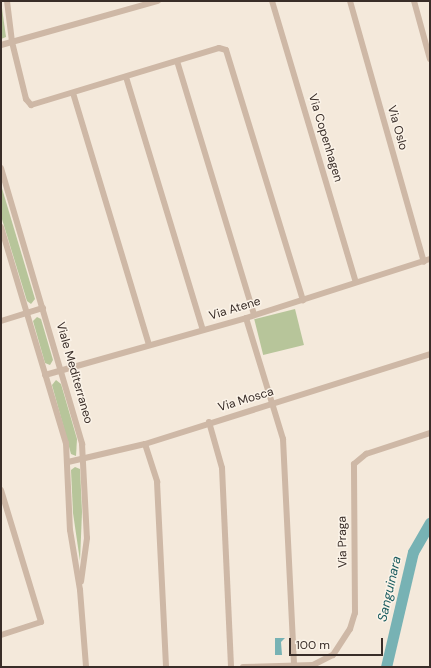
<!DOCTYPE html>
<style>
body{margin:0}
#map{position:relative;width:431px;height:668px;overflow:hidden;background:#f4e9db;font-family:"DM Sans",sans-serif}
div>[style]{position:absolute}
.green>*{inset:0;background:#b7c59a;transform-origin:0 0}
.water>*{inset:0;background:#77b2b4}
.river>*{height:11px;margin:-5.5px;padding:0 5.5px;transform-origin:5.5px;border-radius:5.5px;background:#77b2b4}
.street>*{height:6px;margin:-3px;padding:0 3px;transform-origin:3px;border-radius:3px;background:#ceb8a6}
span{translate:-50% -50%;white-space:nowrap;text-align:center;line-height:1.15;-webkit-text-stroke:3px #fbf3e8;paint-order:stroke}
.street-label{font-size:12px;color:#392d28}
.water-label{font-size:13px;color:#195b5f;font-style:italic}
.frame{position:absolute;inset:0;border:2px solid #392d28;pointer-events:none}
.scale{position:absolute;left:289px;top:638px;width:94px;height:18px;box-sizing:border-box;border:2px solid #392d28;border-top:0;padding-left:5px;font-size:12px;line-height:14px;white-space:nowrap;color:#392d28;-webkit-text-stroke:3px #fbf3e8;paint-order:stroke}
</style>
<div id="map">
<div class="green">
<i style="clip-path:polygon(1px 1px,6px 37px,1px 39px)"></i>
<i style="clip-path:polygon(1px 185px,35px 299px,31px 304px,27px 301px,1px 216px)"></i>
<i style="left:295px;top:309px;width:37px;height:42px;rotate:76deg"></i>
<i style="clip-path:polygon(37px 317px,41px 319px,53px 360px,50px 365px,45px 363px,33px 321px)"></i>
<i style="clip-path:polygon(56px 380px,61px 384px,77px 439px,76px 456px,71px 454px,52px 385px)"></i>
<i style="clip-path:polygon(75px 467px,80px 469px,82px 512px,80px 561px,73px 513px,71px 470px)"></i>
</div>
<div class="water">
<i style="clip-path:polygon(275px 638px,285px 638px,281px 642px,282px 655px,275px 655px)"></i>
</div>
<div class="river">
<i style="left:386px;top:667px;width:118px;rotate:-76.8deg"></i>
<i style="left:413px;top:552px;width:34px;rotate:-60deg"></i>
</div>
<div class="street">
<i style="left:7px;top:1px;width:41px;rotate:83deg"></i>
<i style="left:12px;top:42px;width:59px;rotate:76.2deg"></i>
<i style="left:26px;top:99px;width:8px;rotate:50deg"></i>
<i style="left:31px;top:105px;width:196px;rotate:-16.9deg"></i>
<i style="left:219px;top:48px;width:7px;rotate:16deg"></i>
<i style="left:226px;top:50px;width:262px;rotate:72.9deg"></i>
<i style="left:272px;top:1px;width:293px;rotate:73.4deg"></i>
<i style="left:350px;top:1px;width:271px;rotate:74.2deg"></i>
<i style="left:414px;top:1px;width:60px;rotate:74.6deg"></i>
<i style="left:1px;top:45px;width:163px;rotate:-15.7deg"></i>
<i style="left:177px;top:61px;width:265px;rotate:73.1deg"></i>
<i style="left:126px;top:77px;width:264px;rotate:73.1deg"></i>
<i style="left:73px;top:93px;width:263px;rotate:73.2deg"></i>
<i style="left:1px;top:168px;width:288px;rotate:73.6deg"></i>
<i style="left:82px;top:444px;width:94px;rotate:87deg"></i>
<i style="left:87px;top:538px;width:44px;rotate:97.8deg"></i>
<i style="left:1px;top:227px;width:226px;rotate:73.3deg"></i>
<i style="left:66px;top:443px;width:87px;rotate:87.4deg"></i>
<i style="left:70px;top:530px;width:61px;rotate:80.5deg"></i>
<i style="left:80px;top:590px;width:77px;rotate:85.5deg"></i>
<i style="left:246px;top:318px;width:127px;rotate:73deg"></i>
<i style="left:283px;top:439px;width:227px;rotate:87.2deg"></i>
<i style="left:1px;top:321px;width:44px;rotate:-17.2deg"></i>
<i style="left:45px;top:375px;width:209px;rotate:-15.8deg"></i>
<i style="left:246px;top:318px;width:193px;rotate:-17.8deg"></i>
<i style="left:209px;top:422px;width:48px;rotate:74.2deg"></i>
<i style="left:222px;top:468px;width:199px;rotate:87.4deg"></i>
<i style="left:145px;top:444px;width:40px;rotate:72deg"></i>
<i style="left:157px;top:482px;width:185px;rotate:87.2deg"></i>
<i style="left:68px;top:462px;width:79px;rotate:-13.2deg"></i>
<i style="left:145px;top:444px;width:299px;rotate:-17.5deg"></i>
<i style="left:1px;top:490px;width:138px;rotate:73.1deg"></i>
<i style="left:41px;top:622px;width:42px;rotate:162deg"></i>
<i style="left:243px;top:667px;width:70px;rotate:-1.6deg"></i>
<i style="left:313px;top:665px;width:22px;rotate:-27deg"></i>
<i style="left:333px;top:655px;width:31px;rotate:-57deg"></i>
<i style="left:350px;top:629px;width:17px;rotate:-73deg"></i>
<i style="left:355px;top:613px;width:149px;rotate:-90.4deg"></i>
<i style="left:354px;top:464px;width:16px;rotate:-40deg"></i>
<i style="left:366px;top:454px;width:67px;rotate:-18.2deg"></i>
</div>
<div class="street-label">
<span style="left:397px;top:128px;rotate:74deg">Via Oslo</span>
<span style="left:325px;top:138px;rotate:73deg">Via Copenhagen</span>
<span style="left:235px;top:309px;rotate:-17deg">Via Atene</span>
<span style="left:74px;top:373px;rotate:74deg">Viale Mediterraneo</span>
<span style="left:246px;top:400px;rotate:-17deg">Via Mosca</span>
<span style="left:343px;top:542px;rotate:-91deg">Via Praga</span>
</div>
<div class="water-label">
<span style="left:390px;top:589px;rotate:-77deg">Sanguinara</span>
</div>
<div class="frame"></div>
<div class="scale">100 m</div>
</div>
